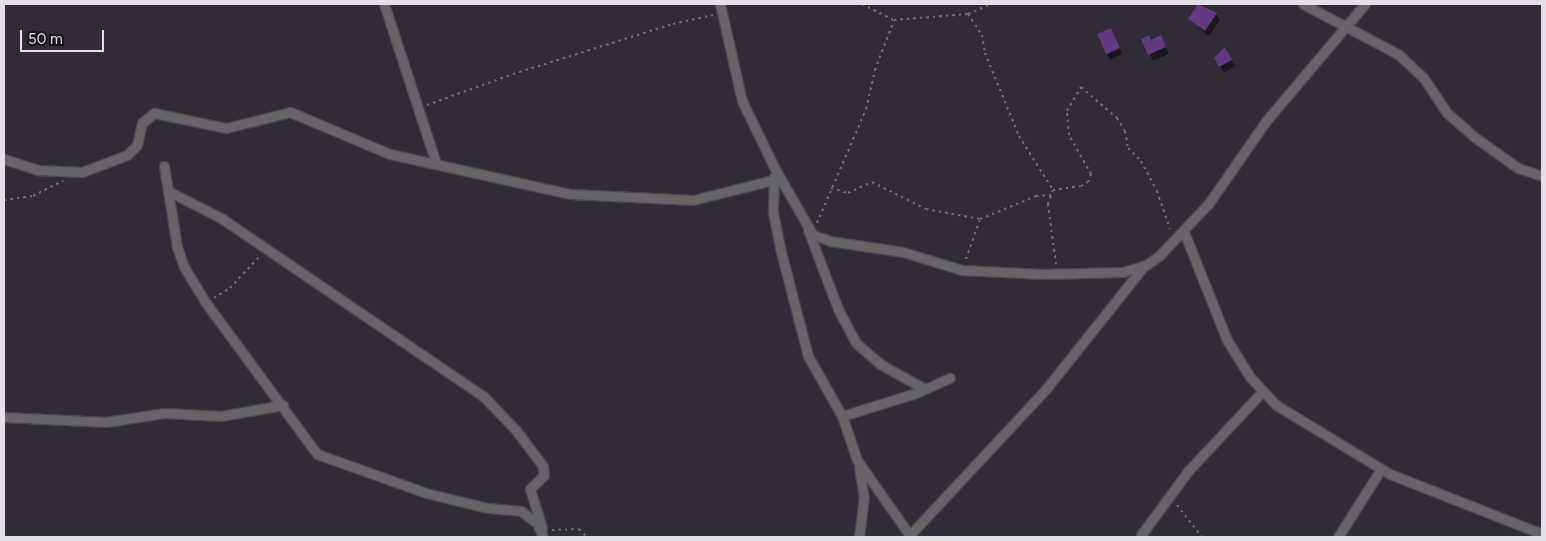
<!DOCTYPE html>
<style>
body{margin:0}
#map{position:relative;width:1546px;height:541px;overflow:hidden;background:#312a37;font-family:Figtree,sans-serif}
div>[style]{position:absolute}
.shadow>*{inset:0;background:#0007}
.building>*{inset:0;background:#633a81;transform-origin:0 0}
.path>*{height:2px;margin-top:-1px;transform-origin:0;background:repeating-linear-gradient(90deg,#726c77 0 2.5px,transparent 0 6.5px)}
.roads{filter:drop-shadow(1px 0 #4e4753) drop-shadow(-1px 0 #4e4753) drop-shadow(0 1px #4e4753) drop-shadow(0 -1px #4e4753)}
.minor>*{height:9px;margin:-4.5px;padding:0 4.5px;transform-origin:4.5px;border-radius:4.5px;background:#666369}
span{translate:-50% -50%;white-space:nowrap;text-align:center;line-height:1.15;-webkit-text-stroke:4px #17141a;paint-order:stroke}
.frame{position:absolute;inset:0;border:5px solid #e4e0e8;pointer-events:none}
.scale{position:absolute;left:20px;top:30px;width:84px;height:22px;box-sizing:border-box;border:2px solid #e4e0e8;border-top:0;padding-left:6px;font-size:15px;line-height:18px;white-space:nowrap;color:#e4e0e8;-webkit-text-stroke:4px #17141a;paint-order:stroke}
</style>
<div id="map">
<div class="shadow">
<i style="clip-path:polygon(1200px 4px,1216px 14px,1220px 20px,1209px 36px,1189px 19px)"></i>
<i style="clip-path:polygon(1098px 35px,1114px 36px,1122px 54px,1110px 60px)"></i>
<i style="clip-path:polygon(1143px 39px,1164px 43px,1169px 54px,1153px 61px)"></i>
<i style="clip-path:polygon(1225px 49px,1235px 66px,1224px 73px,1216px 59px)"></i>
</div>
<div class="building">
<i style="clip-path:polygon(1198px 4px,1217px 13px,1205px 31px,1188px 19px)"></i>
<i style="left:1111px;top:28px;width:22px;height:15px;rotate:66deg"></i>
<i style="clip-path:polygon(1149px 35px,1151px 40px,1161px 35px,1166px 47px,1148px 55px,1141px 39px)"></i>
<i style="clip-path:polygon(1225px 47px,1232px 60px,1219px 67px,1214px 58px)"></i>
</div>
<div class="path">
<i style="left:862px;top:4px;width:36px;rotate:27deg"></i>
<i style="left:894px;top:20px;width:74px;rotate:-4.6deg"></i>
<i style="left:968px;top:14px;width:24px;rotate:-24deg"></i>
<i style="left:968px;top:14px;width:25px;rotate:56deg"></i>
<i style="left:982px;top:35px;width:18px;rotate:81deg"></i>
<i style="left:985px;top:53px;width:90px;rotate:67.7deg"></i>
<i style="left:1019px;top:136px;width:64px;rotate:57.8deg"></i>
<i style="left:1053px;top:190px;width:15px;rotate:110deg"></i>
<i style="left:1048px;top:204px;width:61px;rotate:82.4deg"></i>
<i style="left:427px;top:105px;width:91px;rotate:-19.8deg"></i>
<i style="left:513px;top:74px;width:168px;rotate:-17.4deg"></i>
<i style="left:673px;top:24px;width:41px;rotate:-12.7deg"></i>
<i style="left:831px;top:188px;width:18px;rotate:16deg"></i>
<i style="left:848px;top:193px;width:26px;rotate:-25deg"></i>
<i style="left:872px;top:182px;width:60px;rotate:26.6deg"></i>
<i style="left:926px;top:209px;width:55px;rotate:10.5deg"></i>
<i style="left:980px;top:219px;width:61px;rotate:-22.3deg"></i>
<i style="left:1036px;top:196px;width:15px;rotate:-4deg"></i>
<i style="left:1053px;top:190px;width:28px;rotate:-8deg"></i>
<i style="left:1081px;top:186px;width:8px;rotate:-30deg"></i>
<i style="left:1088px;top:182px;width:9px;rotate:-69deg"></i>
<i style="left:1091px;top:174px;width:45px;rotate:-119.4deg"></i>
<i style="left:1069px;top:135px;width:24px;rotate:-95deg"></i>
<i style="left:1067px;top:111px;width:28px;rotate:-60deg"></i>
<i style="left:1081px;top:87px;width:48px;rotate:40.7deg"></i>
<i style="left:1117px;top:118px;width:15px;rotate:58deg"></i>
<i style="left:1125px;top:131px;width:17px;rotate:80deg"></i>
<i style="left:1128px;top:148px;width:18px;rotate:45deg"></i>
<i style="left:1141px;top:161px;width:34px;rotate:62deg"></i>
<i style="left:1157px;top:191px;width:40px;rotate:71.1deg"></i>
<i style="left:4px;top:200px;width:29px;rotate:-8deg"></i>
<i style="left:33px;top:196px;width:34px;rotate:-27deg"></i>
<i style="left:817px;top:223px;width:124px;rotate:-66.7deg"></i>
<i style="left:866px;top:109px;width:40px;rotate:-77deg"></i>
<i style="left:875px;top:70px;width:53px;rotate:-69.2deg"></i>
<i style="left:966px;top:259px;width:42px;rotate:-70.7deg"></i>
<i style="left:214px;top:298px;width:19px;rotate:-32deg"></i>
<i style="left:230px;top:288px;width:44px;rotate:-46.8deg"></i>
<i style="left:1177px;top:505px;width:41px;rotate:52deg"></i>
<i style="left:552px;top:530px;width:27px;rotate:-2deg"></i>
<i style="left:579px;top:529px;width:11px;rotate:45deg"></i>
</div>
<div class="roads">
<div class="minor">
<i style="left:384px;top:4px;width:167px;rotate:71.9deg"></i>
<i style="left:720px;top:4px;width:99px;rotate:77.2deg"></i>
<i style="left:742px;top:101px;width:76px;rotate:64.1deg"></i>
<i style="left:775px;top:169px;width:76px;rotate:60.1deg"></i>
<i style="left:813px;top:235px;width:18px;rotate:19deg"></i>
<i style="left:830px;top:241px;width:74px;rotate:8.6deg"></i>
<i style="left:903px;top:252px;width:62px;rotate:17deg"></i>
<i style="left:962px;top:270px;width:81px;rotate:2.8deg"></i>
<i style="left:1043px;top:274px;width:80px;rotate:-1.4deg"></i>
<i style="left:1123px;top:272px;width:24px;rotate:-17deg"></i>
<i style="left:1146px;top:265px;width:16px;rotate:-35deg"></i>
<i style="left:1159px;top:256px;width:73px;rotate:-46.7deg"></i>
<i style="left:1209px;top:203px;width:100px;rotate:-55.2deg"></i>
<i style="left:1266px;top:121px;width:153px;rotate:-49.8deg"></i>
<i style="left:1303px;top:4px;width:107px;rotate:27.8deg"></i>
<i style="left:1398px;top:54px;width:34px;rotate:43deg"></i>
<i style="left:1423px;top:77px;width:43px;rotate:56.3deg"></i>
<i style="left:1447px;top:113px;width:35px;rotate:41deg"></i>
<i style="left:1473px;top:136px;width:55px;rotate:35.4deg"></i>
<i style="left:1518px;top:168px;width:25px;rotate:18deg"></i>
<i style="left:4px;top:159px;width:36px;rotate:18deg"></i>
<i style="left:38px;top:170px;width:44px;rotate:2.6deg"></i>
<i style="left:82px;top:172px;width:48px;rotate:-20.7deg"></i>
<i style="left:127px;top:155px;width:14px;rotate:-45deg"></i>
<i style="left:137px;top:145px;width:23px;rotate:-77deg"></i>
<i style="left:142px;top:123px;width:16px;rotate:-40deg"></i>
<i style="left:154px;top:113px;width:74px;rotate:11.8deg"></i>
<i style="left:226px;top:128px;width:66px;rotate:-14deg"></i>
<i style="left:290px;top:112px;width:108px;rotate:22.8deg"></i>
<i style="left:390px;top:154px;width:185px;rotate:12.5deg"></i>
<i style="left:571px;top:194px;width:122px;rotate:2.8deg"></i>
<i style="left:693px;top:200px;width:82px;rotate:-14deg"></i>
<i style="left:164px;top:166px;width:82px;rotate:80.9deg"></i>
<i style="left:177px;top:247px;width:21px;rotate:71deg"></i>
<i style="left:184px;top:267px;width:42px;rotate:58.6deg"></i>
<i style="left:206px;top:303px;width:187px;rotate:53.7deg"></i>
<i style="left:317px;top:454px;width:116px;rotate:19.7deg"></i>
<i style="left:426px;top:493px;width:64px;rotate:13.6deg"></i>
<i style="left:488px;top:508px;width:33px;rotate:5deg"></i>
<i style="left:521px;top:511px;width:20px;rotate:37deg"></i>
<i style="left:537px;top:523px;width:15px;rotate:67deg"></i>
<i style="left:774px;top:177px;width:35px;rotate:92deg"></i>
<i style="left:773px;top:212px;width:37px;rotate:79deg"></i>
<i style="left:780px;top:248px;width:112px;rotate:75.5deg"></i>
<i style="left:808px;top:356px;width:69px;rotate:60.5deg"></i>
<i style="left:842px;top:416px;width:46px;rotate:71.2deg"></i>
<i style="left:857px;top:460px;width:94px;rotate:55deg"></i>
<i style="left:168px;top:191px;width:59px;rotate:27deg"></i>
<i style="left:221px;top:218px;width:317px;rotate:34.2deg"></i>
<i style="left:483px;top:396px;width:46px;rotate:45.9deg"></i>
<i style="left:515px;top:429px;width:46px;rotate:52.9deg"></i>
<i style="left:543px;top:466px;width:9px;rotate:84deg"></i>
<i style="left:544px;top:475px;width:20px;rotate:135deg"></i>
<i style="left:530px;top:489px;width:41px;rotate:72.9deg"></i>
<i style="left:808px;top:230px;width:85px;rotate:69.2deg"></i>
<i style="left:838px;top:309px;width:38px;rotate:62deg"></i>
<i style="left:856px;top:343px;width:32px;rotate:41deg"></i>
<i style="left:880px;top:364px;width:51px;rotate:29.1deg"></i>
<i style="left:1184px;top:232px;width:116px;rotate:68.3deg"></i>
<i style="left:1227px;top:340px;width:44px;rotate:58.1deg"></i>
<i style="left:1250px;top:377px;width:38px;rotate:47deg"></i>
<i style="left:1276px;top:405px;width:133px;rotate:31.2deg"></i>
<i style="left:1390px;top:474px;width:163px;rotate:21.5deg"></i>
<i style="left:842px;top:416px;width:77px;rotate:-17.3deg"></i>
<i style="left:916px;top:393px;width:37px;rotate:-24deg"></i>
<i style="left:4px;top:417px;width:102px;rotate:2.8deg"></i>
<i style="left:106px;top:422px;width:59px;rotate:-8.8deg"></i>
<i style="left:164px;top:413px;width:57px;rotate:3deg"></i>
<i style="left:221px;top:416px;width:63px;rotate:-10.1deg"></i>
<i style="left:1141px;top:535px;width:79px;rotate:-53.7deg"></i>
<i style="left:1188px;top:471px;width:108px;rotate:-46.9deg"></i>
<i style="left:859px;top:537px;width:39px;rotate:-83deg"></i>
<i style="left:864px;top:498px;width:31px;rotate:-99deg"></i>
<i style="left:908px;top:537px;width:202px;rotate:-47deg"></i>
<i style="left:1046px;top:389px;width:157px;rotate:-51.5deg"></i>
<i style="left:1338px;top:537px;width:80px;rotate:-57.7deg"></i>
</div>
</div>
<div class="frame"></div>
<div class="scale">50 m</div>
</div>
